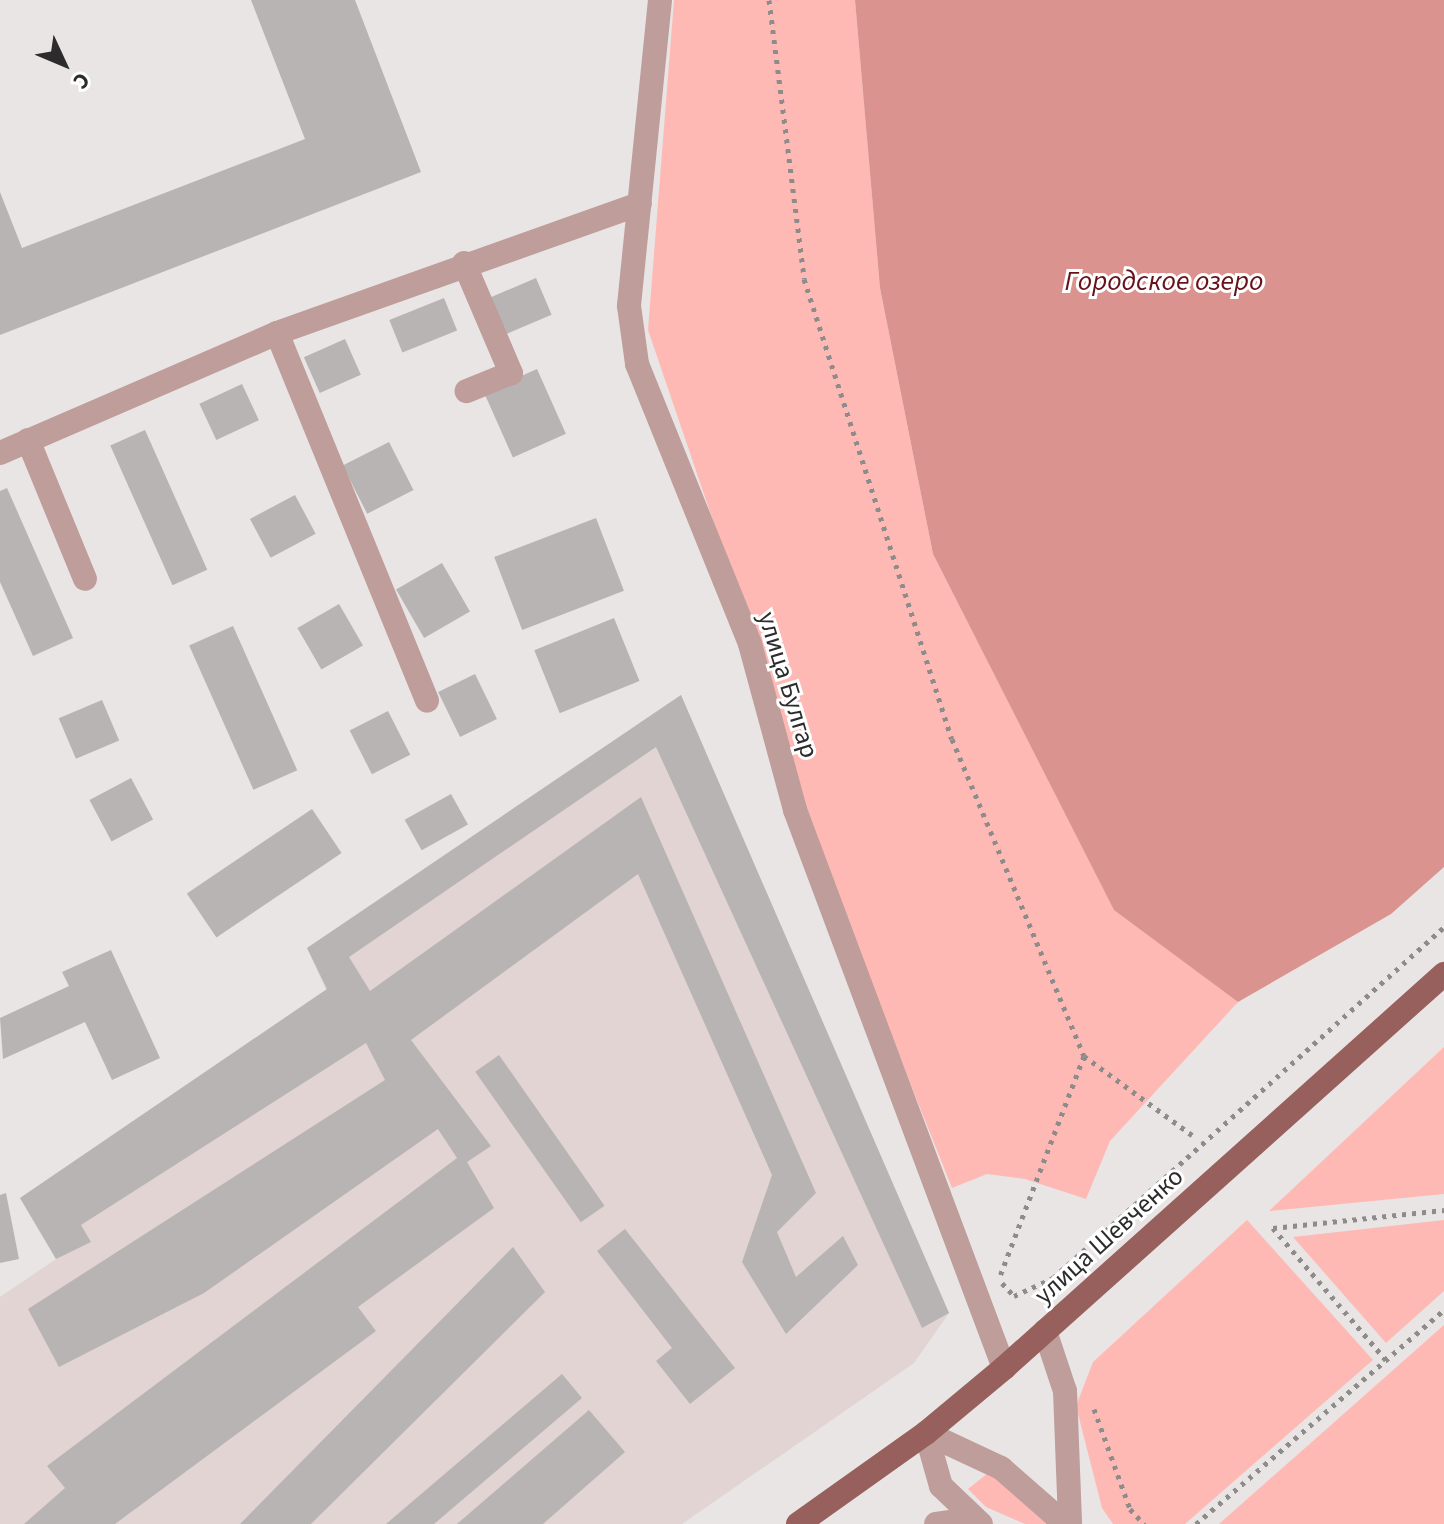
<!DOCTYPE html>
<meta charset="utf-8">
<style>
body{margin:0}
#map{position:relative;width:1444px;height:1524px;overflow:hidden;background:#e9e5e4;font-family:"Source Sans 3",sans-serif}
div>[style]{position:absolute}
.built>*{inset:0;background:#e1d4d3}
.green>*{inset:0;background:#ffb9b5}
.forest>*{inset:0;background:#da938f}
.building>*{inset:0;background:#b8b4b4;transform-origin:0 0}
.path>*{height:5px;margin-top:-2.5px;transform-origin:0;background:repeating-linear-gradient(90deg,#8e8b8b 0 4px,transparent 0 10px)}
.minor>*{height:24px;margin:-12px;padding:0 12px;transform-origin:12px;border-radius:12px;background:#be9d9b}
.major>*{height:24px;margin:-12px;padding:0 12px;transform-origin:12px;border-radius:12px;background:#97605d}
span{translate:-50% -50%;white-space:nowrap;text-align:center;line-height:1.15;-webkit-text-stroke:6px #fff;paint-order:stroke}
.street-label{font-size:26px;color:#2d2c2c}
.water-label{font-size:28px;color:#651218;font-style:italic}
.north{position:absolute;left:24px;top:24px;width:80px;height:80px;-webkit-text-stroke:6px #fff;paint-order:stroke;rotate:134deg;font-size:22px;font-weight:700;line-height:32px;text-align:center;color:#2d2c2c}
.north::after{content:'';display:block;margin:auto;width:28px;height:36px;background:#2d2c2c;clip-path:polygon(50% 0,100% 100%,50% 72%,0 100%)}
</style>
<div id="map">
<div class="built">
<i style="clip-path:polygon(681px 695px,949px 1313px,914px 1363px,682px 1524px,0 1524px,0 1297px,56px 1259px,20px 1198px,326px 990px,307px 948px)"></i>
</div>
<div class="green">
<i style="clip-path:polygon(674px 0,855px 0,880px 288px,933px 554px,1114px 909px,1238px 1002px,1110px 1141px,1086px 1199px,1025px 1179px,987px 1174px,952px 1188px,815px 844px,748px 623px,648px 330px)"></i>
<i style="clip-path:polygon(1444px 1047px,1444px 1194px,1269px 1211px)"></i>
<i style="clip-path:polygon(1247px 1220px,1373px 1360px,1185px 1524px,1113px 1524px,1102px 1508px,1076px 1406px,1093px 1362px)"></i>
<i style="clip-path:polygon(1444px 1220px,1444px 1291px,1386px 1343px,1293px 1237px)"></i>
<i style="clip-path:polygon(1444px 1325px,1444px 1524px,1219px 1524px)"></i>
<i style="clip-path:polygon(988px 1473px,994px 1476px,1050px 1524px,1025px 1524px,986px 1507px,968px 1489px)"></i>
</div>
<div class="forest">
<i style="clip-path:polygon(855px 0,1444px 0,1444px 867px,1391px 914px,1238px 1002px,1114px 910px,933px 554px,880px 288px)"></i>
</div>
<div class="building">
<i style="clip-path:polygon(251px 0,355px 0,421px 172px,0 335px,0 192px,22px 248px,305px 139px)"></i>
<i style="left:536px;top:278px;width:40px;height:51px;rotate:67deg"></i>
<i style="left:444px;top:298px;width:35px;height:59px;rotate:68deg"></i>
<i style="left:345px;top:339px;width:39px;height:45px;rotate:66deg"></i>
<i style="left:537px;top:369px;width:71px;height:58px;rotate:66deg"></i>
<i style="left:242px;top:384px;width:40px;height:47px;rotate:65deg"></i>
<i style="left:145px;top:430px;width:153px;height:38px;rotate:66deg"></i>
<i style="left:389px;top:442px;width:54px;height:52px;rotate:63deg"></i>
<i style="clip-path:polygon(7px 488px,73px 638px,33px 656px,0 582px,0 491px)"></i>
<i style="left:295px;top:495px;width:44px;height:51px;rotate:62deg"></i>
<i style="left:596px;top:518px;width:78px;height:109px;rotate:69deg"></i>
<i style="left:442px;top:563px;width:56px;height:53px;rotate:60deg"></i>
<i style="left:339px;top:604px;width:48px;height:48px;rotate:60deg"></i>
<i style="left:614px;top:618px;width:68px;height:86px;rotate:68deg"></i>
<i style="left:233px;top:626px;width:158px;height:48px;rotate:66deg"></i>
<i style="left:475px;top:674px;width:50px;height:41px;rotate:64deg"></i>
<i style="clip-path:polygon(681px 695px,949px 1313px,922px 1328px,656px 747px,349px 957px,370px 991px,641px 797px,816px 1193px,777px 1232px,796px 1277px,843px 1236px,858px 1265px,786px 1334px,742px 1262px,772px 1175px,638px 874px,411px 1040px,491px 1146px,467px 1162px,494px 1208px,358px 1307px,376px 1331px,115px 1524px,24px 1524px,65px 1488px,47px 1466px,457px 1158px,438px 1129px,204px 1293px,59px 1367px,28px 1309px,385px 1080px,366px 1043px,81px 1225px,91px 1242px,56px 1259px,20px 1198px,327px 989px,307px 948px)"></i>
<i style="left:102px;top:700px;width:44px;height:47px;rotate:67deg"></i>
<i style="left:388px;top:711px;width:49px;height:43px;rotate:63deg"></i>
<i style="left:131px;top:778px;width:47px;height:47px;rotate:62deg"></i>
<i style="left:451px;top:794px;width:35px;height:53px;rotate:61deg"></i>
<i style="left:312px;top:809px;width:53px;height:151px;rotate:56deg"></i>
<i style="clip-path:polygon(111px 950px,160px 1058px,112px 1080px,85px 1022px,3px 1059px,0 1018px,69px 986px,62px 972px)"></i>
<i style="left:499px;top:1055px;width:184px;height:29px;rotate:55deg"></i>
<i style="clip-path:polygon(6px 1193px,19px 1259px,0 1263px,0 1195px)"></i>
<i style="clip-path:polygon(625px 1229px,735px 1368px,690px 1404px,656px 1361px,672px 1348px,597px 1251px)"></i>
<i style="clip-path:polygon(513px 1247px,545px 1292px,311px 1524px,240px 1524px)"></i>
<i style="clip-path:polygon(562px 1374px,582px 1398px,434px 1524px,386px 1524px)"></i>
<i style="clip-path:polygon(589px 1410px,625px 1452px,543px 1524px,457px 1524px)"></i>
</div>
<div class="path">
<i style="left:769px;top:0;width:281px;rotate:82.8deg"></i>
<i style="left:804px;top:279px;width:483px;rotate:72.2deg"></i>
<i style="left:952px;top:739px;width:343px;rotate:67.4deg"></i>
<i style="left:1084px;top:1056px;width:239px;rotate:110.9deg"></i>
<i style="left:1084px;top:1056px;width:134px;rotate:36.2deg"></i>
<i style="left:1002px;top:1283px;width:18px;rotate:47deg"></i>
<i style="left:1014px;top:1296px;width:43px;rotate:-24.8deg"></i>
<i style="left:1053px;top:1278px;width:525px;rotate:-41.91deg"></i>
<i style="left:1386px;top:1360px;width:174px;rotate:-130.6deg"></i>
<i style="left:1273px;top:1228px;width:172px;rotate:-6deg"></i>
<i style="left:1094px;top:1409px;width:106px;rotate:70.2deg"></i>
<i style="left:1130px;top:1509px;width:21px;rotate:47deg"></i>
<i style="left:1196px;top:1524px;width:328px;rotate:-40.8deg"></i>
</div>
<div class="minor">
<i style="left:660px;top:0;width:308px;rotate:95.8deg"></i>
<i style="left:629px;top:306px;width:59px;rotate:82.1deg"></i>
<i style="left:637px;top:364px;width:302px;rotate:68deg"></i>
<i style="left:750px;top:644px;width:172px;rotate:74.8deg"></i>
<i style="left:795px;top:810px;width:596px;rotate:69.47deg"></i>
<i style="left:464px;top:263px;width:120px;rotate:66.9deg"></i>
<i style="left:511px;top:373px;width:48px;rotate:157.8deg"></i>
<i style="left:277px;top:333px;width:397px;rotate:67.8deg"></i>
<i style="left:28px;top:440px;width:150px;rotate:67.7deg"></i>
<i style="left:0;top:453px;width:302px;rotate:-23.4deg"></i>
<i style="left:277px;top:333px;width:385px;rotate:-19.6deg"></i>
<i style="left:1045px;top:1331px;width:63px;rotate:71.6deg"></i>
<i style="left:1065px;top:1391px;width:133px;rotate:87.8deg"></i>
<i style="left:926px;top:1433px;width:83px;rotate:25deg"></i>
<i style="left:1001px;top:1468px;width:85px;rotate:41.2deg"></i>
<i style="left:926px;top:1433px;width:55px;rotate:74.2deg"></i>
<i style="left:941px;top:1486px;width:55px;rotate:43.5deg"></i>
<i style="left:936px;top:1524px;width:36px;rotate:-8deg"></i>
</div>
<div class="major">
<i style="left:798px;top:1524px;width:157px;rotate:-35.4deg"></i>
<i style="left:926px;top:1433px;width:102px;rotate:-39.8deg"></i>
<i style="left:1004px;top:1368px;width:591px;rotate:-41.84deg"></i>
</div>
<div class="street-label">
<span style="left:788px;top:685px;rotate:73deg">улица Булгар</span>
<span style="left:1109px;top:1236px;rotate:-42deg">улица Шевченко</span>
</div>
<div class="water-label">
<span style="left:1164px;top:281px">Городское озеро</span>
</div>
<div class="north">С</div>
</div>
